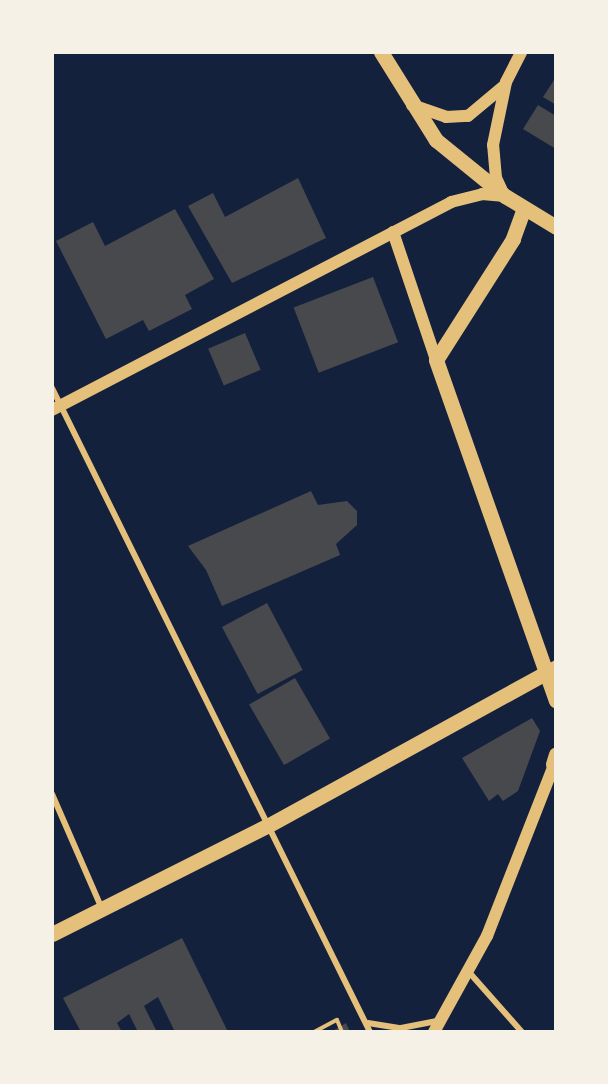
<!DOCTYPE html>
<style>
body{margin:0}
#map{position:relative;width:608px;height:1084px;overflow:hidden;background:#14213d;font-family:Quicksand,sans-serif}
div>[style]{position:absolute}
.building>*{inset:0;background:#48494c;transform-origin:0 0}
.path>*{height:4px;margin:-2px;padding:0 2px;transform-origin:2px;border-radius:2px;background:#e5c07b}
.minor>*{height:6px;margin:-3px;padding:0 3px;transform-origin:3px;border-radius:3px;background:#e5c07b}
.secondary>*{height:12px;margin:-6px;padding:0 6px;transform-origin:6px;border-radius:6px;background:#e5c07b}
.primary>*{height:15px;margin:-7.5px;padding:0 7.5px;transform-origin:7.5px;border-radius:7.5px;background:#e5c07b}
span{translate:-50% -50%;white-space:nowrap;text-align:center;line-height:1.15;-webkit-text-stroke:6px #f6f1e7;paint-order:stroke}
.frame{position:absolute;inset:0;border:54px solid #f6f1e7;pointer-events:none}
</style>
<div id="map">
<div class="building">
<i style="clip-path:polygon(556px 77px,556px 105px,543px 97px)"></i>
<i style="clip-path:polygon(538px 105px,556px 116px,556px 149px,523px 129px)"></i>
<i style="clip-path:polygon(298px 178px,326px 238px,232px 283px,188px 206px,213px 193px,225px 217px)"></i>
<i style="clip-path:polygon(175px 209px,214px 279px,185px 295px,192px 309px,149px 331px,143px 320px,106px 339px,56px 241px,93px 222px,105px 246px)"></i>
<i style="left:373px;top:277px;width:70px;height:85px;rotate:69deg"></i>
<i style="left:245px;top:333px;width:40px;height:40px;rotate:67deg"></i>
<i style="clip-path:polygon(311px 491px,318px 505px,347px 501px,357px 511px,357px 525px,336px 544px,340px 555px,222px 606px,206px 570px,188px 546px)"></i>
<i style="left:267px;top:603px;width:76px;height:51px;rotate:62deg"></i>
<i style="left:295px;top:678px;width:70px;height:53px;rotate:60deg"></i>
<i style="clip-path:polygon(532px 718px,540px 731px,518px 791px,503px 801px,498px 794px,489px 801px,462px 758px)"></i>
<i style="clip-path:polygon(182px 938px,228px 1032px,175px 1032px,158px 997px,144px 1006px,157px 1032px,138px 1032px,129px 1014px,117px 1023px,122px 1032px,81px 1032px,63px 998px)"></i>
<i style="clip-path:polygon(346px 1023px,350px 1032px,331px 1032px)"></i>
</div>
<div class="path">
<i style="left:314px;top:1032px;width:26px;rotate:-28deg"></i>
<i style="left:337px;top:1020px;width:13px;rotate:67deg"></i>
</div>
<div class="minor">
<i style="left:52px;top:388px;width:718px;rotate:63.72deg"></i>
<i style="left:52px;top:794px;width:125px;rotate:66.5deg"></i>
<i style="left:468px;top:971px;width:81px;rotate:48.5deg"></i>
<i style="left:368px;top:1023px;width:33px;rotate:9deg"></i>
<i style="left:401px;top:1028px;width:38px;rotate:-11deg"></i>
</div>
<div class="secondary">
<i style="left:412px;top:105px;width:36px;rotate:19deg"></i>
<i style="left:446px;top:117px;width:22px;rotate:-3deg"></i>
<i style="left:468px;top:116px;width:47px;rotate:-39.8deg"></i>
<i style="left:504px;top:195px;width:19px;rotate:-115deg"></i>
<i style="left:496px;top:178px;width:33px;rotate:-95deg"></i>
<i style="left:493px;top:145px;width:64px;rotate:-78.3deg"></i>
<i style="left:506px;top:82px;width:34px;rotate:-63deg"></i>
<i style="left:393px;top:232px;width:135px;rotate:71.4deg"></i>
<i style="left:52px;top:410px;width:450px;rotate:-27.5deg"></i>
<i style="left:451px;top:202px;width:32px;rotate:-14deg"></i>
<i style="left:482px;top:194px;width:23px;rotate:5deg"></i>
<i style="left:434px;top:1032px;width:110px;rotate:-61.1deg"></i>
<i style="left:487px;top:936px;width:189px;rotate:-68.6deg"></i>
</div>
<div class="primary">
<i style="left:381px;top:52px;width:104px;rotate:58deg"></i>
<i style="left:436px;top:140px;width:89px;rotate:39.1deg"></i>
<i style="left:505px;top:196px;width:60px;rotate:31.3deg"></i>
<i style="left:524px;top:208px;width:33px;rotate:110deg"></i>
<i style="left:513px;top:239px;width:143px;rotate:122.5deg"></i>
<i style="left:436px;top:360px;width:361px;rotate:70.6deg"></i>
<i style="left:553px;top:764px;width:10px;rotate:-73deg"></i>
<i style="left:52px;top:934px;width:243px;rotate:-26.7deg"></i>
<i style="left:269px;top:825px;width:328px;rotate:-28.8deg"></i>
</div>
<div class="frame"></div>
</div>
